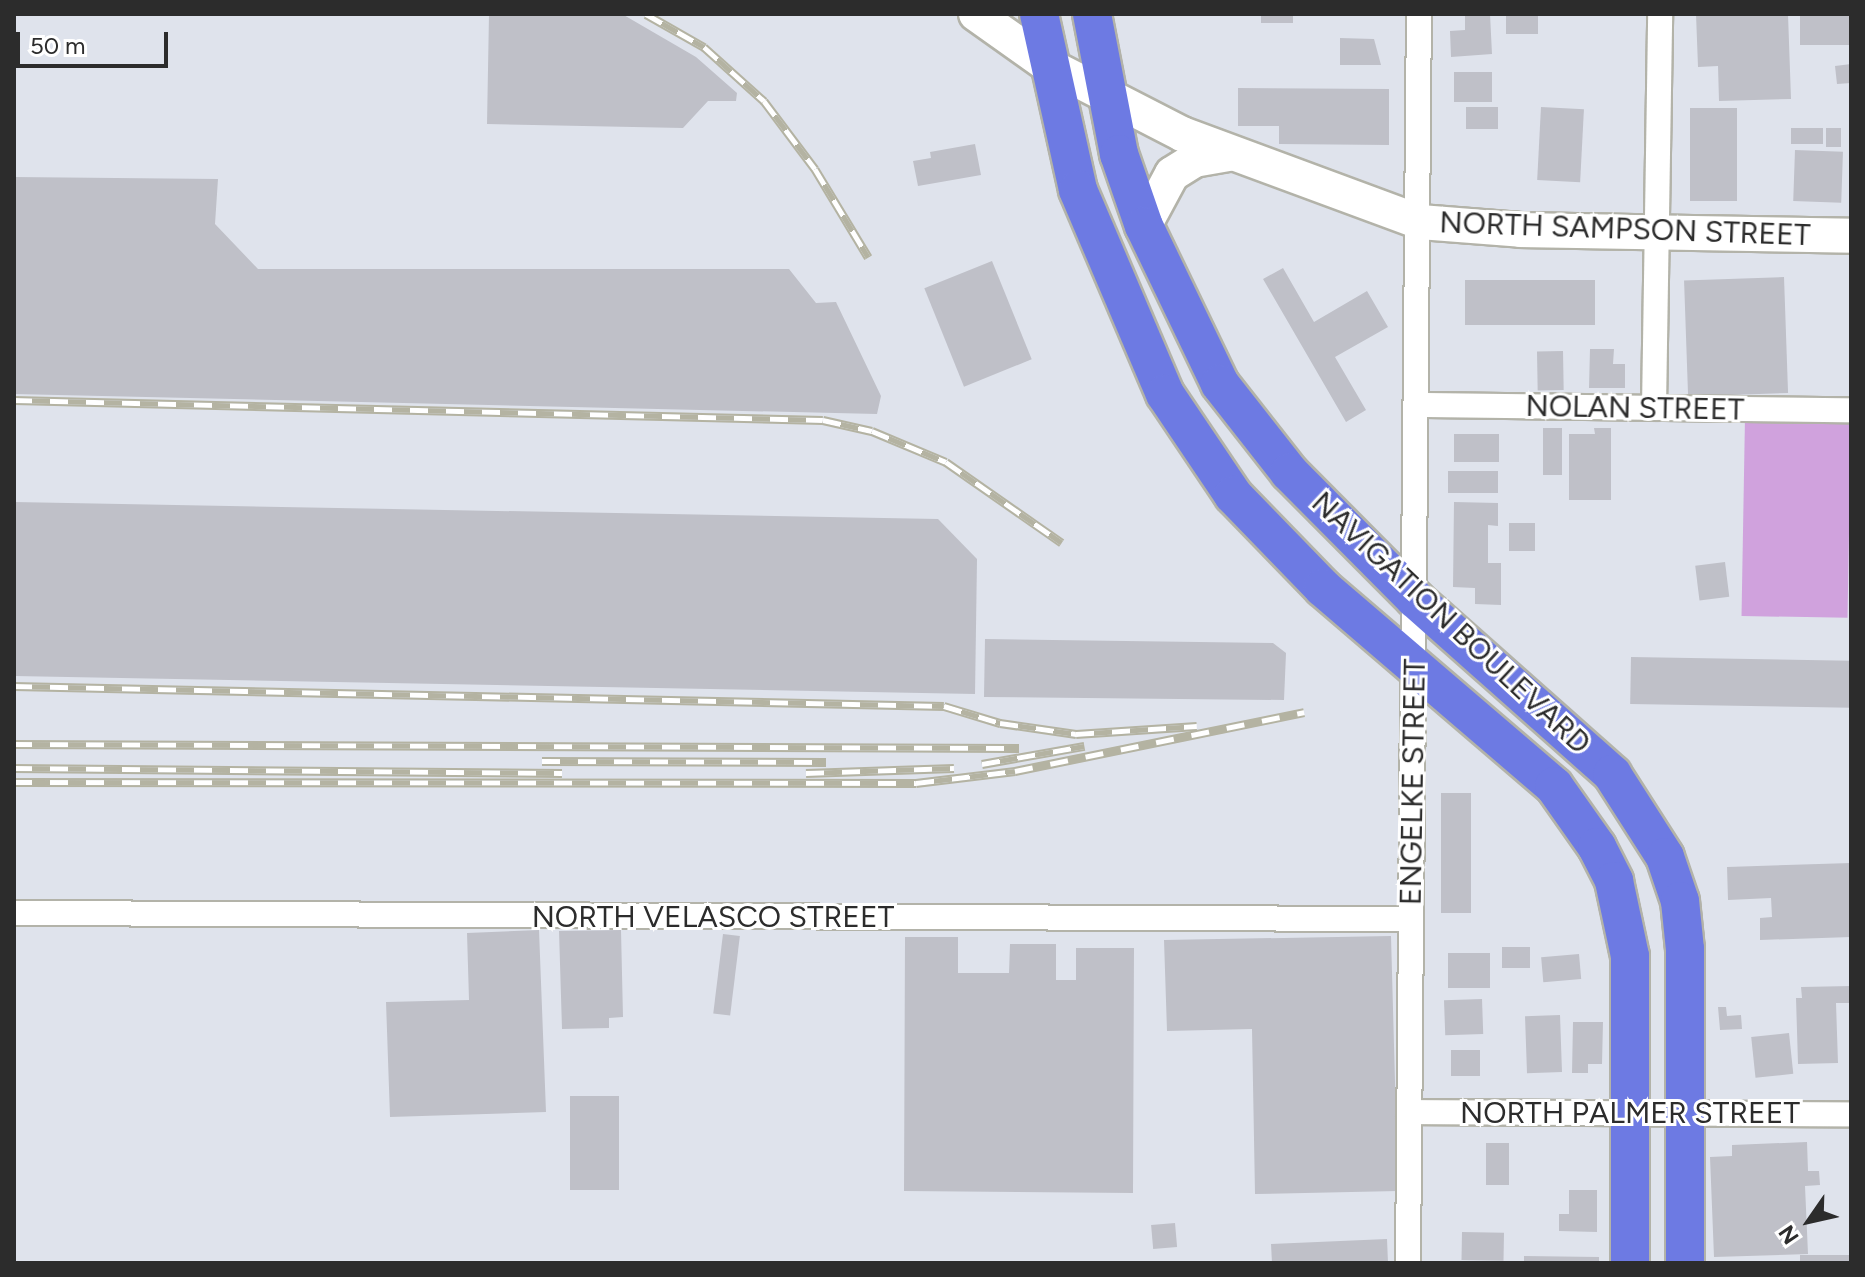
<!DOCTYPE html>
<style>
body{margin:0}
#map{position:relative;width:1865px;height:1277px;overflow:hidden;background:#dfe3ec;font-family:Figtree,sans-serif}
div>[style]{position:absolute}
.green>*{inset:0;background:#d0a2dd;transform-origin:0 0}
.building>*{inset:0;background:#bfc0c8;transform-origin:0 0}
.roads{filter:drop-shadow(2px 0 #b3b3a9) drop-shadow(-2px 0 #b3b3a9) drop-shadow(0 2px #b3b3a9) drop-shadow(0 -2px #b3b3a9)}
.minor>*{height:24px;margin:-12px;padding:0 12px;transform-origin:12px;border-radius:12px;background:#fff}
.secondary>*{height:34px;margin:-17px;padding:0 17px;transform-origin:17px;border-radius:17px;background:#fff}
.primary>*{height:38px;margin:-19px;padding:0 19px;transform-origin:19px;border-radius:19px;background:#6d7ae3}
.rail>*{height:9px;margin-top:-4.5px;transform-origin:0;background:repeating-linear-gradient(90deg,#fff 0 18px,#b4b3a2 0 36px);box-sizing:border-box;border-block:2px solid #b4b3a2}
span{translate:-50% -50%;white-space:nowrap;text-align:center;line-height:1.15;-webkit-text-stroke:6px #fff;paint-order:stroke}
.street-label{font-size:30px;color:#2c2c2c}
.frame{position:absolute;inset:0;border:16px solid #2c2c2c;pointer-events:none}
.north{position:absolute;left:1769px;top:1181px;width:80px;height:80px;-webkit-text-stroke:6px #fff;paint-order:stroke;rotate:236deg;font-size:22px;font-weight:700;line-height:32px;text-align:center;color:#2c2c2c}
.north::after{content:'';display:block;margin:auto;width:28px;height:36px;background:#2c2c2c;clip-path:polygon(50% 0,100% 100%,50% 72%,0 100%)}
.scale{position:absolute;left:16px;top:32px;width:152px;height:36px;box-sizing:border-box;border:4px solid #2c2c2c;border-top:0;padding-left:10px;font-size:24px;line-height:28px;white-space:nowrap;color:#2c2c2c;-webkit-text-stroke:6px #fff;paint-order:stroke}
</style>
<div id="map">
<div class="green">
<i style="left:1745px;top:417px;width:106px;height:199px;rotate:1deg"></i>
</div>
<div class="building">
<i style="clip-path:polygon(489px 14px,622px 14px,696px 57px,737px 93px,736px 101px,708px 101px,683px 128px,487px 124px)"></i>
<i style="left:1261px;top:14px;width:32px;height:9px"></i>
<i style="clip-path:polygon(1465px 14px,1490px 14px,1492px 54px,1451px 57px,1450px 31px,1465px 30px)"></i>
<i style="left:1506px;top:14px;width:32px;height:20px"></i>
<i style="clip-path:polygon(1696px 14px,1788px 14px,1791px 99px,1719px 101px,1718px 66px,1698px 67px)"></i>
<i style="left:1800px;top:14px;width:51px;height:31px"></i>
<i style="clip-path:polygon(1340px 38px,1374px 39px,1381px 65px,1340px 65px)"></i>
<i style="clip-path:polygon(1851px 64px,1851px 83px,1837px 84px,1835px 66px)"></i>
<i style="left:1454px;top:72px;width:38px;height:30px"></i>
<i style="clip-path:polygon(1238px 88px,1389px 89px,1389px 145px,1279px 144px,1279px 126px,1238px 126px)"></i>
<i style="left:1466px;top:107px;width:32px;height:22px"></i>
<i style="left:1541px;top:107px;width:43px;height:73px;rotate:3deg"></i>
<i style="left:1690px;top:108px;width:47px;height:93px"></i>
<i style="left:1791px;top:128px;width:32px;height:16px"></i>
<i style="left:1826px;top:128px;width:15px;height:19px"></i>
<i style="clip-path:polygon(975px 144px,981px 175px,918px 186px,913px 161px,931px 158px,930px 152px)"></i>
<i style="left:1795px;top:150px;width:48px;height:51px;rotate:2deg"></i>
<i style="clip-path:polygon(14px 177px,218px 179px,215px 224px,258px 269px,789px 269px,816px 303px,836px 302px,881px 396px,877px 414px,14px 394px)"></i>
<i style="left:992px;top:261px;width:106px;height:73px;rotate:68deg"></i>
<i style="clip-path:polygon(1283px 268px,1314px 322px,1367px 291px,1388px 327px,1335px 357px,1366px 410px,1346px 422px,1263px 279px)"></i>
<i style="left:1784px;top:277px;width:116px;height:100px;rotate:88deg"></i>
<i style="left:1465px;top:280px;width:130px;height:45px"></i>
<i style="clip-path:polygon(1590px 349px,1614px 349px,1613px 364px,1625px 364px,1625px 388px,1589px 388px)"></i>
<i style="left:1563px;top:351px;width:39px;height:26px;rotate:89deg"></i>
<i style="left:1543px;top:428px;width:19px;height:47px"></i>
<i style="clip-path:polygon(1594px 428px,1611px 428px,1611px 500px,1569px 500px,1569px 434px,1595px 434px)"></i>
<i style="left:1454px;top:434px;width:45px;height:28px"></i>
<i style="left:1448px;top:471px;width:50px;height:22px"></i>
<i style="clip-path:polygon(14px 502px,938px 519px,977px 559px,975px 694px,14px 676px)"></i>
<i style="clip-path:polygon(1454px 502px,1498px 503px,1498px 526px,1488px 525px,1488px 563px,1501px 563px,1501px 605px,1475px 604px,1475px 588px,1453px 587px)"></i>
<i style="left:1509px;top:523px;width:26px;height:28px"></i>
<i style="left:1725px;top:562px;width:35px;height:30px;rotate:83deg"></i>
<i style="clip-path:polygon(985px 639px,1273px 643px,1286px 653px,1284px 700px,984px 697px)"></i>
<i style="left:1631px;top:657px;width:220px;height:47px;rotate:1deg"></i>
<i style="left:1441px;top:793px;width:30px;height:120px"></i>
<i style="clip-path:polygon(1851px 863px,1851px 937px,1760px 940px,1760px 918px,1772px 917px,1771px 898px,1728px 900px,1727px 867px)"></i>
<i style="clip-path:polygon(539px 930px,546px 1112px,390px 1117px,386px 1002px,469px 1000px,467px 933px)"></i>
<i style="clip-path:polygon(621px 930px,623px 1017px,609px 1018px,609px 1028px,562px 1029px,559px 931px)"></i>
<i style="left:723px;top:934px;width:17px;height:80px;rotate:7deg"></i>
<i style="clip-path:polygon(1391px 936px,1398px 1191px,1255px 1194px,1252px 1029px,1167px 1031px,1164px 940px)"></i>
<i style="clip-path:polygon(905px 937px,958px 937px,958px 973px,1009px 973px,1010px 944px,1056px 944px,1056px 980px,1076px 980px,1076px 948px,1134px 948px,1133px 1193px,904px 1191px)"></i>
<i style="left:1502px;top:947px;width:28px;height:21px"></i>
<i style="left:1448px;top:953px;width:42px;height:35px"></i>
<i style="left:1579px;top:954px;width:25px;height:38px;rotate:85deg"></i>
<i style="clip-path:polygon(1851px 986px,1851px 1003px,1836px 1003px,1838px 1063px,1798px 1064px,1796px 998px,1802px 998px,1801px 987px)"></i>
<i style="left:1482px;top:999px;width:35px;height:38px;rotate:88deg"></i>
<i style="clip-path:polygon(1718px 1007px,1726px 1007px,1727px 1016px,1741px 1015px,1742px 1029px,1720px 1030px)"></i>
<i style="left:1560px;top:1015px;width:57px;height:35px;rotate:88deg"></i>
<i style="clip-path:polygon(1573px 1022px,1603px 1022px,1602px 1064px,1588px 1064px,1588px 1073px,1572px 1073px)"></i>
<i style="left:1789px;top:1033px;width:41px;height:38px;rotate:84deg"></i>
<i style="left:1451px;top:1050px;width:29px;height:26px"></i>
<i style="left:570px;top:1096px;width:49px;height:94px"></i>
<i style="clip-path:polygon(1807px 1142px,1808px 1171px,1819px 1171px,1820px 1185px,1805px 1186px,1808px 1254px,1714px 1257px,1710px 1157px,1732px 1156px,1732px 1145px)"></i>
<i style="left:1486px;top:1143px;width:23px;height:42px"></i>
<i style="clip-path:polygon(1569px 1190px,1597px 1190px,1597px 1232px,1559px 1231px,1559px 1214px,1569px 1214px)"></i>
<i style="left:1175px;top:1223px;width:24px;height:24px;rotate:85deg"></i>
<i style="left:1462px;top:1232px;width:42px;height:28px;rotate:1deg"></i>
<i style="clip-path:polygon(1387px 1239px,1388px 1263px,1272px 1263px,1271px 1244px)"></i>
<i style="left:1851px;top:1255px;width:8px;height:51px;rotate:90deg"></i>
<i style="clip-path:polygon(1524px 1256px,1599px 1257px,1599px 1263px,1524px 1263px)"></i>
</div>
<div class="roads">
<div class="minor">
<i style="left:1418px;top:405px;width:433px;rotate:0.7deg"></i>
<i style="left:1654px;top:408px;width:394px;rotate:-89.1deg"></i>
<i style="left:14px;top:913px;width:1397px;rotate:0.25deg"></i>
<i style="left:1409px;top:1112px;width:442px;rotate:0.3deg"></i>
<i style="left:1408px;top:1263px;width:1249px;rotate:-89.5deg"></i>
</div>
<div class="secondary">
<i style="left:976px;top:14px;width:88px;rotate:35.3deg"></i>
<i style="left:1048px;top:65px;width:151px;rotate:27.2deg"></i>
<i style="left:1182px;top:134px;width:254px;rotate:20.3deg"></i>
<i style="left:1420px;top:222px;width:101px;rotate:4.5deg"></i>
<i style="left:1521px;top:230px;width:330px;rotate:1deg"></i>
<i style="left:1144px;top:226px;width:59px;rotate:-61.7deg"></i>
<i style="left:1172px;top:174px;width:26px;rotate:-32deg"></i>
<i style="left:1194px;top:160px;width:35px;rotate:-10deg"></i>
</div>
<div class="primary">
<i style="left:1039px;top:14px;width:180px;rotate:77.5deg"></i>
<i style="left:1078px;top:190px;width:222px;rotate:66.9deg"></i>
<i style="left:1165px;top:394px;width:122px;rotate:56deg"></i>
<i style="left:1233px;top:495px;width:129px;rotate:45.9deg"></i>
<i style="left:1323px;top:588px;width:304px;rotate:40.6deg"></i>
<i style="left:1554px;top:786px;width:75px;rotate:54.8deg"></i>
<i style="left:1597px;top:847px;width:38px;rotate:63deg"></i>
<i style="left:1614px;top:881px;width:77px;rotate:78deg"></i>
<i style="left:1630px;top:956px;width:307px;rotate:90deg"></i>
<i style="left:1092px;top:14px;width:143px;rotate:79.1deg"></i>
<i style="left:1119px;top:154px;width:76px;rotate:70.9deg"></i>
<i style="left:1144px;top:226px;width:175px;rotate:64.3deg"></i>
<i style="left:1220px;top:384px;width:112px;rotate:51.9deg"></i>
<i style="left:1289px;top:472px;width:179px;rotate:45.2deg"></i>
<i style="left:1415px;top:599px;width:264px;rotate:41.6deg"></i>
<i style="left:1612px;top:774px;width:98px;rotate:57.4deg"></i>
<i style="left:1665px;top:857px;width:46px;rotate:71.2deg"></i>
<i style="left:1680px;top:901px;width:48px;rotate:84.1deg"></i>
<i style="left:1685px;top:949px;width:314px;rotate:90deg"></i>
</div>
</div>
<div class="rail">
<i style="left:646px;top:14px;width:67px;rotate:29.6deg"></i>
<i style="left:704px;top:47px;width:81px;rotate:42deg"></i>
<i style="left:764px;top:101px;width:85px;rotate:53.1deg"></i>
<i style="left:815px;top:169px;width:103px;rotate:58.9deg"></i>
<i style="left:14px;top:400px;width:809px;rotate:1.42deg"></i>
<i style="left:823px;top:420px;width:50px;rotate:12.7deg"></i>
<i style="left:872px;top:431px;width:80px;rotate:22.7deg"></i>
<i style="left:946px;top:462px;width:141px;rotate:34.9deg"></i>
<i style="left:14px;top:686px;width:930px;rotate:1.23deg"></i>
<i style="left:944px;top:706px;width:59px;rotate:16.9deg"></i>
<i style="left:1000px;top:723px;width:77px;rotate:8.2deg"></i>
<i style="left:1076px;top:734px;width:121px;rotate:-3.8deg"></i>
<i style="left:14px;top:744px;width:1005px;rotate:0.23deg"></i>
<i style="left:542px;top:761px;width:284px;rotate:0.2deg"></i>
<i style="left:982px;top:764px;width:104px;rotate:-10deg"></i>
<i style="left:14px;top:768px;width:548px;rotate:0.52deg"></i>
<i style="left:806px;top:773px;width:148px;rotate:-1.9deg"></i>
<i style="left:14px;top:782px;width:902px;rotate:0.06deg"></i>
<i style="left:916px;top:783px;width:100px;rotate:-6.9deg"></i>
<i style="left:1015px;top:771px;width:295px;rotate:-11.5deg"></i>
</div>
<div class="street-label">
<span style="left:1625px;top:229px;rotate:2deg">NORTH SAMPSON STREET</span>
<span style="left:1635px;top:408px;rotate:1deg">NOLAN STREET</span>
<span style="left:1451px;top:623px;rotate:43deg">NAVIGATION BOULEVARD</span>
<span style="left:1413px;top:782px;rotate:-89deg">ENGELKE STREET</span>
<span style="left:713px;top:917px">NORTH VELASCO STREET</span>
<span style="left:1630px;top:1113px">NORTH PALMER STREET</span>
</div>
<div class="frame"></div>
<div class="north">N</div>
<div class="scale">50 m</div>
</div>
